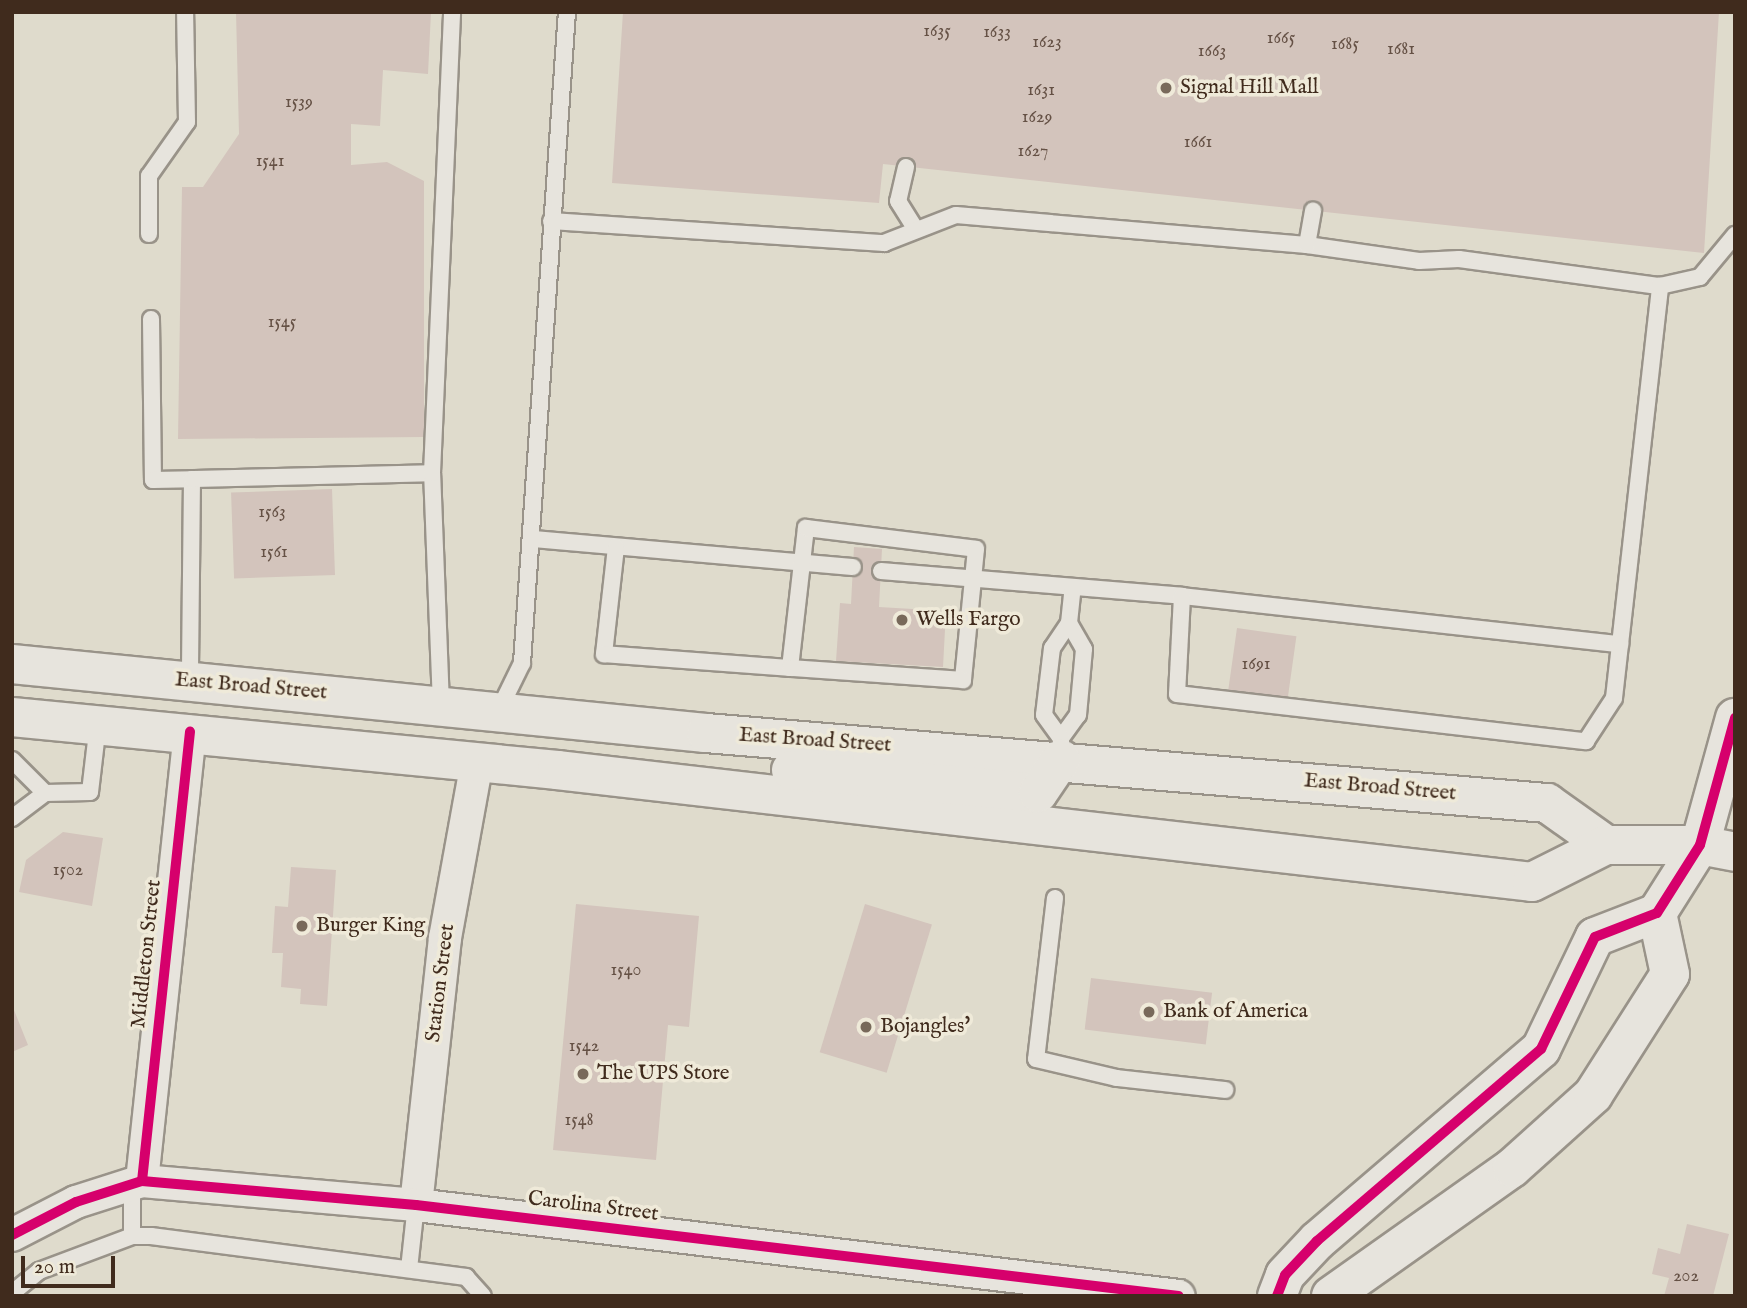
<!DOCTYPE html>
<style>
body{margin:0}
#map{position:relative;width:1747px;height:1308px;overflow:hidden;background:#dfdbcc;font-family:"IM FELL English",serif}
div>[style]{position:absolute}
.building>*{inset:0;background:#d3c4bc;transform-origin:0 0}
.roads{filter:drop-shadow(2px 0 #999389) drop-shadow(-2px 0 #999389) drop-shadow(0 2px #999389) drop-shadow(0 -2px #999389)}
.service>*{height:16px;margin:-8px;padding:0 8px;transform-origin:8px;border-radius:8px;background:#e7e4dd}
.minor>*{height:32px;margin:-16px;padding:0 16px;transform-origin:16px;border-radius:16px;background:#e7e4dd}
.tertiary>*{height:38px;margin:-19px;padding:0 19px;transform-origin:19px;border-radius:19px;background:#e7e4dd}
.secondary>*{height:38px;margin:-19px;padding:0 19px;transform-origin:19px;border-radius:19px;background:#e7e4dd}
.cycleway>*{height:10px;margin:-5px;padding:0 5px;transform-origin:5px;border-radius:5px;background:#d6006c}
.dots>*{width:19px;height:19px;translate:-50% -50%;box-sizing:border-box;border:4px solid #efead9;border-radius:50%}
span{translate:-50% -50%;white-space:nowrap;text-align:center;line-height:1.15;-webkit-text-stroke:7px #efead9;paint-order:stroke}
.number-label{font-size:18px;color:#655145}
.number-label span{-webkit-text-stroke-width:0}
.poi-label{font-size:21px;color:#402b1d}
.left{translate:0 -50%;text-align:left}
.street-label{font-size:21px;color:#402b1d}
.frame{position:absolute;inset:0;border:14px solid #402b1d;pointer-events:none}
.scale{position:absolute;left:21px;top:1256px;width:94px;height:32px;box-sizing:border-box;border:4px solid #402b1d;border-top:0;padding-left:9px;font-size:21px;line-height:24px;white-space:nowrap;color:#402b1d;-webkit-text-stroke:5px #efead9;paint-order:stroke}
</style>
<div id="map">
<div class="building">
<i style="clip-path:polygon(236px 12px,431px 12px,428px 74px,383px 70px,380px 126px,351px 124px,351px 165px,387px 162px,424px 181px,424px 437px,178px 439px,182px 187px,203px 187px,239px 134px)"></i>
<i style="clip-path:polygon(623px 12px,1719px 12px,1704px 253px,883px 164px,879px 203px,612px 183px)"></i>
<i style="left:332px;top:489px;width:86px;height:101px;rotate:88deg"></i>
<i style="clip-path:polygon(854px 547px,882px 549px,879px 607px,946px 611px,943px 667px,836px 661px,840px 603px,851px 604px)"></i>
<i style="left:1237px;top:628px;width:60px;height:65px;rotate:8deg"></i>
<i style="clip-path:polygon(63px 832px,103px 838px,92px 906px,19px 892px,26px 860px)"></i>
<i style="clip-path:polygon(291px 867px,336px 870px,327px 1006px,300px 1004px,301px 989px,281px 987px,283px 953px,272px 953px,275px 906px,288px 907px)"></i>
<i style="clip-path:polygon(576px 904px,699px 916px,689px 1027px,668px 1025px,656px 1160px,553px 1150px)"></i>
<i style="left:865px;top:904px;width:70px;height:155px;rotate:17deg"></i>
<i style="left:1091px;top:978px;width:122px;height:52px;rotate:7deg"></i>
<i style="clip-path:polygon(12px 1005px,28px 1045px,12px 1052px)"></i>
<i style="clip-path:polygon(1687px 1224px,1729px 1234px,1713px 1296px,1664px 1296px,1669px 1278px,1652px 1274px,1658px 1248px,1680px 1254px)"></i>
</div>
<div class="roads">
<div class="service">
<i style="left:906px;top:167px;width:35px;rotate:103deg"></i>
<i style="left:898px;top:201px;width:31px;rotate:58deg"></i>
<i style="left:551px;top:221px;width:334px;rotate:3.8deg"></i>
<i style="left:884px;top:243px;width:77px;rotate:-21.3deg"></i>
<i style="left:956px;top:215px;width:352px;rotate:4.9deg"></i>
<i style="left:1307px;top:245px;width:113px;rotate:8.1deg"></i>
<i style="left:1419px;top:261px;width:40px;rotate:-2.9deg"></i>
<i style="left:1459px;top:259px;width:203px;rotate:7.7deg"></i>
<i style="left:149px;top:234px;width:58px;rotate:-90deg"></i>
<i style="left:149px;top:176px;width:66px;rotate:-54.9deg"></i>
<i style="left:187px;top:122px;width:110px;rotate:-91deg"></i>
<i style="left:1307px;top:245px;width:35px;rotate:-80deg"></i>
<i style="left:151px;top:319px;width:161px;rotate:89.3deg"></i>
<i style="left:153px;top:480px;width:39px;rotate:-1deg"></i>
<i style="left:192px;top:479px;width:202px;rotate:90.6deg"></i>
<i style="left:192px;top:479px;width:240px;rotate:-1.4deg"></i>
<i style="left:533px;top:539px;width:321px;rotate:5deg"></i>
<i style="left:616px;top:547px;width:108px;rotate:96.4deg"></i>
<i style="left:604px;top:654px;width:187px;rotate:4.3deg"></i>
<i style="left:790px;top:668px;width:141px;rotate:-83.5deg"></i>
<i style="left:806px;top:528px;width:171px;rotate:7deg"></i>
<i style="left:976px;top:549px;width:132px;rotate:95.7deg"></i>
<i style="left:963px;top:680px;width:173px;rotate:-176deg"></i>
<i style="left:881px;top:571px;width:302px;rotate:4.7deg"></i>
<i style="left:1182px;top:596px;width:441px;rotate:6.3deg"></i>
<i style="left:1182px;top:596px;width:98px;rotate:92.9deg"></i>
<i style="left:1177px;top:694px;width:412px;rotate:6.6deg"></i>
<i style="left:1586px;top:741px;width:51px;rotate:-56.9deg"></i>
<i style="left:1614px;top:698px;width:415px;rotate:-83.6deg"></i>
<i style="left:1660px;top:286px;width:41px;rotate:-12.7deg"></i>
<i style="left:1700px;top:277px;width:55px;rotate:-50.2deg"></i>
<i style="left:1069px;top:623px;width:36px;rotate:-84deg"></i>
<i style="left:441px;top:705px;width:232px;rotate:-92.2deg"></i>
<i style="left:432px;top:473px;width:461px;rotate:-87.5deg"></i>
<i style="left:499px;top:710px;width:52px;rotate:-63.9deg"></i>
<i style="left:522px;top:663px;width:653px;rotate:-86.05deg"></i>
<i style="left:1061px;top:738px;width:29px;rotate:-54deg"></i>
<i style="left:1078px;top:715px;width:66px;rotate:-84.8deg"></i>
<i style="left:1084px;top:649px;width:30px;rotate:-120deg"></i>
<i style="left:1069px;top:623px;width:30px;rotate:124deg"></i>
<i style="left:1052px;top:648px;width:67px;rotate:96.8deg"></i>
<i style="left:1044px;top:715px;width:29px;rotate:54deg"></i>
<i style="left:1061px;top:738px;width:21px;rotate:90deg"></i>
<i style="left:12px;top:760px;width:47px;rotate:45deg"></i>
<i style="left:12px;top:818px;width:41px;rotate:-37.1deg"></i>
<i style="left:45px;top:793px;width:45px;rotate:-1.3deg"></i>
<i style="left:90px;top:792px;width:68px;rotate:-83.3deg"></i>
<i style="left:1055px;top:898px;width:162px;rotate:96.7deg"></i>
<i style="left:1036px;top:1059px;width:83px;rotate:13.2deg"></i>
<i style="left:1117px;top:1078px;width:109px;rotate:6.3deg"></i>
<i style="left:132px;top:1184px;width:52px;rotate:90deg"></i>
<i style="left:409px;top:1269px;width:64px;rotate:-83.8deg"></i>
<i style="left:12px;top:1293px;width:35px;rotate:-39deg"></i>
<i style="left:39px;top:1271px;width:99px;rotate:-20.6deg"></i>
<i style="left:132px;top:1236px;width:19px"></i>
<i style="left:151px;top:1236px;width:318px;rotate:7.4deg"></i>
<i style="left:466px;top:1277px;width:25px;rotate:48deg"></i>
</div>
<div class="minor">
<i style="left:142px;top:1181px;width:452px;rotate:-83.9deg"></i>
<i style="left:416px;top:1205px;width:269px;rotate:-83.8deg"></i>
<i style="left:445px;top:938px;width:179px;rotate:-79.7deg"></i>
<i style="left:12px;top:1235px;width:72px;rotate:-27.3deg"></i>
<i style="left:76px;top:1202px;width:69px;rotate:-17.7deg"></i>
<i style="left:142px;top:1181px;width:275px;rotate:5deg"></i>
<i style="left:416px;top:1205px;width:768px;rotate:6.8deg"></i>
</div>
<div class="tertiary">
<i style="left:1277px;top:1296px;width:22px;rotate:-69deg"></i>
<i style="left:1285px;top:1275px;width:47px;rotate:-46.7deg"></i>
<i style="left:1317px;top:1241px;width:295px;rotate:-40.6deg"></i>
<i style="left:1541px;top:1049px;width:124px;rotate:-64.3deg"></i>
<i style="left:1595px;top:937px;width:66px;rotate:-21.2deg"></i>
<i style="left:1657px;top:913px;width:80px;rotate:-57.7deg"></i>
<i style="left:1700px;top:845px;width:132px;rotate:-74.6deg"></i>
<i style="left:1331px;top:1296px;width:222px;rotate:-35.3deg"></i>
<i style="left:1512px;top:1168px;width:109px;rotate:-42deg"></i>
<i style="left:1593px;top:1095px;width:143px;rotate:-57.5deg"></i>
<i style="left:1670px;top:974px;width:62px;rotate:-102deg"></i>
</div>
<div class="secondary">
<i style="left:12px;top:664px;width:697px;rotate:5.68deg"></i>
<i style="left:706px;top:733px;width:844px;rotate:4.76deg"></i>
<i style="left:1547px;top:803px;width:72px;rotate:35.4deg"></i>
<i style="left:12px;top:717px;width:548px;rotate:5.55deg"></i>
<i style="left:557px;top:770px;width:981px;rotate:6.55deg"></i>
<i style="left:1532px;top:882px;width:83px;rotate:-26.6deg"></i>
<i style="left:1606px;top:845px;width:94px"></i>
<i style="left:1700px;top:845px;width:36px;rotate:11deg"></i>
<i style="left:791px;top:770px;width:248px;rotate:5.3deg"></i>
<i style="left:1038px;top:793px;width:41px;rotate:-55.9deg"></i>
</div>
</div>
<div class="cycleway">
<i style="left:142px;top:1181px;width:452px;rotate:-83.9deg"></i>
<i style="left:12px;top:1235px;width:72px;rotate:-27.3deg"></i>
<i style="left:76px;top:1202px;width:69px;rotate:-17.7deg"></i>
<i style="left:142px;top:1181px;width:275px;rotate:5deg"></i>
<i style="left:416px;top:1205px;width:768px;rotate:6.8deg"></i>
<i style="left:1277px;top:1296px;width:22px;rotate:-69deg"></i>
<i style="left:1285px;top:1275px;width:47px;rotate:-46.7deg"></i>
<i style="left:1317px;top:1241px;width:295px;rotate:-40.6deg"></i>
<i style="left:1541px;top:1049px;width:124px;rotate:-64.3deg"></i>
<i style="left:1595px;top:937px;width:66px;rotate:-21.2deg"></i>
<i style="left:1657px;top:913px;width:80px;rotate:-57.7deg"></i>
<i style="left:1700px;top:845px;width:132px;rotate:-74.6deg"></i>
</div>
<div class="dots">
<i style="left:1166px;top:88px;background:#78695a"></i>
<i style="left:902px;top:620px;background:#78695a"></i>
<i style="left:302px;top:926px;background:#78695a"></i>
<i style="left:1149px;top:1012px;background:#78695a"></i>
<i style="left:866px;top:1027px;background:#78695a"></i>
<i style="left:583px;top:1074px;background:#78695a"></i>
</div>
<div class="number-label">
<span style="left:937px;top:32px">1635</span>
<span style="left:997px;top:33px">1633</span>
<span style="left:1281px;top:39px">1665</span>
<span style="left:1047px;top:43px">1623</span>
<span style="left:1345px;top:45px">1685</span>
<span style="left:1401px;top:50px">1681</span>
<span style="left:1212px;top:52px">1663</span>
<span style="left:1041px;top:91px">1631</span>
<span style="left:299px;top:103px">1539</span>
<span style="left:1037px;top:118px">1629</span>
<span style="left:1198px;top:143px">1661</span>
<span style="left:1033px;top:152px">1627</span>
<span style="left:270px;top:162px">1541</span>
<span style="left:282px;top:323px">1545</span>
<span style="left:272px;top:513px">1563</span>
<span style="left:274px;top:553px">1561</span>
<span style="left:1256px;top:665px">1691</span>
<span style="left:68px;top:871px">1502</span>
<span style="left:626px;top:971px">1540</span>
<span style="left:584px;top:1047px">1542</span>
<span style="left:579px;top:1121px">1548</span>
<span style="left:1686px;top:1277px">202</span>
</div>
<div class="poi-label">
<span class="left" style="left:1180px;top:88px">Signal Hill Mall</span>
<span class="left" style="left:916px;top:620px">Wells Fargo</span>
<span class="left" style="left:316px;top:926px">Burger King</span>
<span class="left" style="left:1163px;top:1012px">Bank of America</span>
<span class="left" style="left:880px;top:1027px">Bojangles'</span>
<span class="left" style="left:597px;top:1074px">The UPS Store</span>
</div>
<div class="street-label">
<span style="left:251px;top:687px;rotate:5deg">East Broad Street</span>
<span style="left:815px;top:741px;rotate:4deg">East Broad Street</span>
<span style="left:1380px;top:788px;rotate:5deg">East Broad Street</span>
<span style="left:147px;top:954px;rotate:-84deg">Middleton Street</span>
<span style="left:441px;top:983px;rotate:-83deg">Station Street</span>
<span style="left:593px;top:1207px;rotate:7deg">Carolina Street</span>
</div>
<div class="frame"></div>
<div class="scale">20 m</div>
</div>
